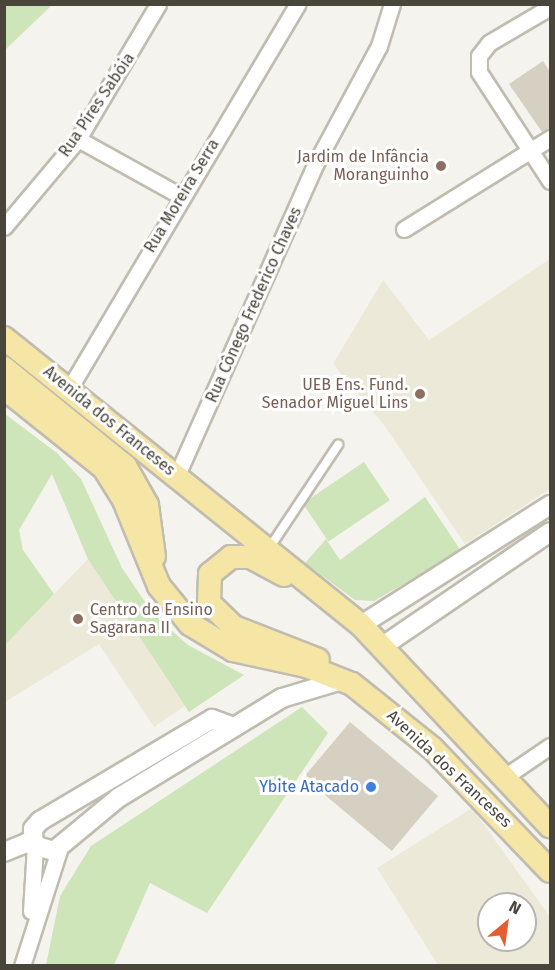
<!DOCTYPE html>
<meta charset="utf-8">
<style>
body{margin:0}
#map{position:relative;width:555px;height:970px;overflow:hidden;background:#f5f3ed;font-family:"Fira Sans",sans-serif}
div>[style]{position:absolute}
.education>*{inset:0;background:#ece9d8}
.green>*{inset:0;background:#cee5ba;transform-origin:0 0}
.building>*{inset:0;background:#d6d0c3;transform-origin:0 0}
.roads{filter:drop-shadow(2px 0 #c0bcb0) drop-shadow(-2px 0 #c0bcb0) drop-shadow(0 2px #c0bcb0) drop-shadow(0 -2px #c0bcb0)}
.service>*{height:8px;margin:-4px;padding:0 4px;transform-origin:4px;border-radius:4px;background:#fff}
.minor>*{height:15px;margin:-7.5px;padding:0 7.5px;transform-origin:7.5px;border-radius:7.5px;background:#fff}
.tertiary>*{height:18px;margin:-9px;padding:0 9px;transform-origin:9px;border-radius:9px;background:#fff}
.primary>*{height:22px;margin:-11px;padding:0 11px;transform-origin:11px;border-radius:11px;background:#f5e6a5}
.dots>*{width:16px;height:16px;translate:-50% -50%;box-sizing:border-box;border:3px solid #fff;border-radius:50%}
span{translate:-50% -50%;white-space:nowrap;text-align:center;line-height:1.15;-webkit-text-stroke:6px #fff;paint-order:stroke}
.street-label{font-size:16px;color:#49453b}
.education-label{font-size:16px;color:#785e54}
.right{translate:-100% -50%;text-align:right}
.left{translate:0 -50%;text-align:left}
.shop-label{font-size:16px;color:#366cbe}
.frame{position:absolute;inset:0;border:6px solid #49453b;pointer-events:none}
.north{position:absolute;left:477px;top:892px;width:60px;height:60px;box-sizing:border-box;background:#fff;border:2px solid #b6b5b1;border-radius:50%;rotate:29deg;font-size:16px;font-weight:700;line-height:24px;text-align:center;color:#49453b}
.north::after{content:'';display:block;margin:auto;width:21px;height:27px;background:#e65d32;clip-path:polygon(50% 0,100% 100%,50% 72%,0 100%)}
</style>
<div id="map">
<div class="education">
<i style="clip-path:polygon(550px 259px,550px 489px,465px 544px,384px 425px,333px 364px,383px 280px,429px 340px)"></i>
<i style="clip-path:polygon(88px 559px,185px 706px,154px 727px,99px 644px,5px 702px,5px 645px)"></i>
<i style="clip-path:polygon(evenodd,472px 808px,550px 917px,550px 965px,438px 965px,377px 868px,472px 808px,489px 904px,525px 904px,525px 940px,489px 940px,489px 904px)"></i>
</div>
<div class="green">
<i style="clip-path:polygon(5px 4px,52px 4px,52px 5px,5px 50px)"></i>
<i style="clip-path:polygon(5px 414px,57px 453px,81px 479px,122px 568px,154px 615px,188px 645px,244px 675px,189px 712px,88px 559px,52px 474px,19px 530px,23px 550px,54px 594px,5px 645px)"></i>
<i style="left:364px;top:462px;width:46px;height:74px;rotate:56deg"></i>
<i style="clip-path:polygon(425px 497px,461px 551px,374px 601px,355px 600px,305px 563px,326px 539px,340px 560px)"></i>
<i style="clip-path:polygon(302px 707px,328px 733px,207px 913px,150px 883px,114px 965px,46px 965px,60px 896px,91px 846px)"></i>
</div>
<div class="building">
<i style="clip-path:polygon(543px 61px,550px 72px,550px 128px,542px 132px,509px 84px)"></i>
<i style="left:350px;top:722px;width:115px;height:72px;rotate:40deg"></i>
</div>
<div class="roads">
<div class="service">
<i style="left:270px;top:547px;width:123px;rotate:-56.3deg"></i>
</div>
<div class="minor">
<i style="left:550px;top:7px;width:71px;rotate:149.5deg"></i>
<i style="left:489px;top:43px;width:16px;rotate:128deg"></i>
<i style="left:479px;top:56px;width:16px;rotate:90deg"></i>
<i style="left:479px;top:72px;width:130px;rotate:56.9deg"></i>
<i style="left:78px;top:139px;width:118px;rotate:29deg"></i>
<i style="left:4px;top:227px;width:115px;rotate:-49.9deg"></i>
<i style="left:78px;top:139px;width:157px;rotate:-59.3deg"></i>
<i style="left:404px;top:229px;width:172px;rotate:-31.9deg"></i>
<i style="left:69px;top:389px;width:448px;rotate:-59.3deg"></i>
<i style="left:177px;top:475px;width:342px;rotate:-66deg"></i>
<i style="left:316px;top:163px;width:133px;rotate:-61.7deg"></i>
<i style="left:379px;top:46px;width:44px;rotate:-72.8deg"></i>
<i style="left:506px;top:776px;width:53px;rotate:-34.3deg"></i>
<i style="left:31px;top:911px;width:65px;rotate:-86.5deg"></i>
<i style="left:22px;top:966px;width:125px;rotate:-72.3deg"></i>
</div>
<div class="tertiary">
<i style="left:361px;top:625px;width:224px;rotate:-32.4deg"></i>
<i style="left:383px;top:646px;width:202px;rotate:-34.3deg"></i>
<i style="left:34px;top:845px;width:16px;rotate:-94deg"></i>
<i style="left:33px;top:829px;width:11px;rotate:-49deg"></i>
<i style="left:40px;top:821px;width:200px;rotate:-30.7deg"></i>
<i style="left:212px;top:719px;width:23px;rotate:20deg"></i>
<i style="left:4px;top:852px;width:24px;rotate:-22deg"></i>
<i style="left:26px;top:843px;width:29px;rotate:16deg"></i>
<i style="left:54px;top:851px;width:83px;rotate:-39.6deg"></i>
<i style="left:118px;top:798px;width:192px;rotate:-31.4deg"></i>
<i style="left:282px;top:698px;width:63px;rotate:-16.7deg"></i>
</div>
<div class="primary">
<i style="left:4px;top:338px;width:458px;rotate:38.8deg"></i>
<i style="left:361px;top:625px;width:276px;rotate:46.8deg"></i>
<i style="left:4px;top:368px;width:156px;rotate:39deg"></i>
<i style="left:125px;top:466px;width:45px;rotate:60.6deg"></i>
<i style="left:147px;top:505px;width:52px;rotate:82.3deg"></i>
<i style="left:4px;top:388px;width:128px;rotate:38.7deg"></i>
<i style="left:104px;top:468px;width:38px;rotate:58deg"></i>
<i style="left:124px;top:500px;width:93px;rotate:67.9deg"></i>
<i style="left:159px;top:586px;width:49px;rotate:50.8deg"></i>
<i style="left:190px;top:624px;width:50px;rotate:31.2deg"></i>
<i style="left:233px;top:650px;width:75px;rotate:12.4deg"></i>
<i style="left:306px;top:666px;width:49px;rotate:21.4deg"></i>
<i style="left:352px;top:684px;width:102px;rotate:38.7deg"></i>
<i style="left:432px;top:748px;width:170px;rotate:46.2deg"></i>
<i style="left:284px;top:575px;width:38px;rotate:-152deg"></i>
<i style="left:250px;top:557px;width:19px;rotate:180deg"></i>
<i style="left:231px;top:557px;width:27px;rotate:141deg"></i>
<i style="left:210px;top:574px;width:29px;rotate:92deg"></i>
<i style="left:209px;top:603px;width:35px;rotate:44deg"></i>
<i style="left:234px;top:627px;width:90px;rotate:21.4deg"></i>
</div>
</div>
<div class="dots">
<i style="left:441px;top:166px;background:#8d6e63"></i>
<i style="left:420px;top:394px;background:#8d6e63"></i>
<i style="left:78px;top:619px;background:#8d6e63"></i>
<i style="left:371px;top:787px;background:#3f7fe0"></i>
</div>
<div class="street-label">
<span style="left:97px;top:105px;rotate:-56deg">Rua Píres Sabóia</span>
<span style="left:182px;top:196px;rotate:-59deg">Rua Moreira Serra</span>
<span style="left:254px;top:305px;rotate:-66deg">Rua Cônego Frederico Chaves</span>
<span style="left:109px;top:421px;rotate:39deg">Avenida dos Franceses</span>
<span style="left:449px;top:769px;rotate:43deg">Avenida dos Franceses</span>
</div>
<div class="education-label">
<span class="right" style="left:429px;top:166px">Jardim de Infância<br>Moranguinho</span>
<span class="right" style="left:408px;top:394px">UEB Ens. Fund.<br>Senador Miguel Lins</span>
<span class="left" style="left:90px;top:619px">Centro de Ensino<br>Sagarana II</span>
</div>
<div class="shop-label">
<span class="right" style="left:359px;top:787px">Ybite Atacado</span>
</div>
<div class="frame"></div>
<div class="north">N</div>
</div>
